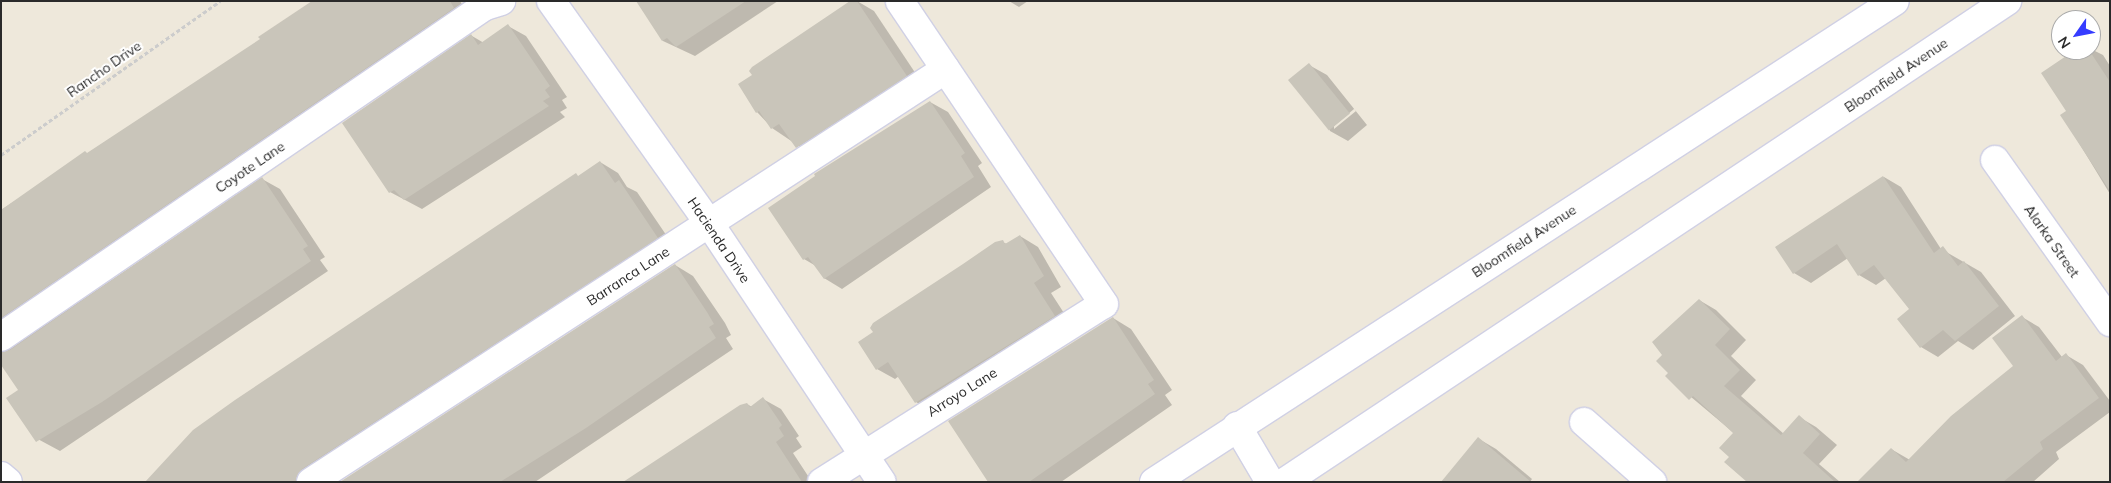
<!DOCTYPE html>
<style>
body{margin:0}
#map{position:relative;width:2111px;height:483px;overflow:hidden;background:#eee8db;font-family:Mulish,sans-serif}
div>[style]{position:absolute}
.shadow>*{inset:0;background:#0003}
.building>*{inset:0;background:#c9c5ba;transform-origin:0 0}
.path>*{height:3px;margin-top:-1.5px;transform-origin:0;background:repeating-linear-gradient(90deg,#ccc 0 4px,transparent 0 6.5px)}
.roads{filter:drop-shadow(1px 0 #d0d0e4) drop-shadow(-1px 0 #d0d0e4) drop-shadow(0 1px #d0d0e4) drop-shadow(0 -1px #d0d0e4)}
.minor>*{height:28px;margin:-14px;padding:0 14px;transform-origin:14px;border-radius:14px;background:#fff}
.tertiary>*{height:28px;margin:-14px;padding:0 14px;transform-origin:14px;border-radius:14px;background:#fff}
.secondary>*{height:28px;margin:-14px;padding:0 14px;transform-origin:14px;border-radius:14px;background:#fff}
span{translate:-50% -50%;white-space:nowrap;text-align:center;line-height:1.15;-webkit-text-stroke:4px #fff;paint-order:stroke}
.street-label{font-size:14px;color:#2a2a2a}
.frame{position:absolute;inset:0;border:2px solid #2a2a2a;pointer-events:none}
.north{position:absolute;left:2051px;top:10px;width:50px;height:50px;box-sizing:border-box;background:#fff;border:1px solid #aaa;border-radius:50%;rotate:237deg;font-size:14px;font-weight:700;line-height:20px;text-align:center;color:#2a2a2a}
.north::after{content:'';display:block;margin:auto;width:18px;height:22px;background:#363cff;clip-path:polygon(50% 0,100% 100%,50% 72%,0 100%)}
</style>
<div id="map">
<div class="shadow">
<i style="clip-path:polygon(314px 1px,460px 1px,471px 19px,1px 337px,1px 210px,261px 40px)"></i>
<i style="clip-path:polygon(637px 1px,778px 1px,695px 56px,663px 41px)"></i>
<i style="clip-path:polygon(857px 1px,874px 11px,924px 86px,815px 157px,772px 128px,757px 112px)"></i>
<i style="clip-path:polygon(1009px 1px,1028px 1px,1019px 7px)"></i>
<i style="clip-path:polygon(508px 26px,526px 36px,567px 97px,562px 100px,567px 108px,560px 112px,565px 117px,422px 209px,390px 192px,472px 36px,484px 43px)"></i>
<i style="clip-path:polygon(2091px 49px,2103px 55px,2110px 66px,2110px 194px,2062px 115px,2068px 111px,2077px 50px)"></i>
<i style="clip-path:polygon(evenodd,1309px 65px,1327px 75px,1367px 125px,1348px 141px,1330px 131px,1309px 65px,1354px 109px,1356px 111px,1334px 129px,1334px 126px,1354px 109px)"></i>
<i style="clip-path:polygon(930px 102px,948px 112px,982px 163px,978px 166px,991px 187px,842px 289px,824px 278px,816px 266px,804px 259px,770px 208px)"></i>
<i style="clip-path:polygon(600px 162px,618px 173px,627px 187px,637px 192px,675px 248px,318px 482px,148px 482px)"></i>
<i style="clip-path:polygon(1884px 177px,1901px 187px,1941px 249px,1981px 272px,2015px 316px,1973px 350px,1958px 341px,1938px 357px,1921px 347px,1899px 320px,1911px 309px,1886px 278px,1876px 285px,1859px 275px,1848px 258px,1811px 283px,1794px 273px,1776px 247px)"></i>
<i style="clip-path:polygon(262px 179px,280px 189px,325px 257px,320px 260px,328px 271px,60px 451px,34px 437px,20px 390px,3px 353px)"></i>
<i style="clip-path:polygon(1020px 236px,1038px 247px,1061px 287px,1051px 293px,1073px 327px,934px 413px,916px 402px,899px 376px,895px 379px,877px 369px,1002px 242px,1007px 244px)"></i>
<i style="clip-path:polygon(675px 265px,693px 276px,725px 323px,731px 335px,726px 338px,733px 349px,535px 482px,342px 482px)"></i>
<i style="clip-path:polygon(1699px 300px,1716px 310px,1746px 340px,1731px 356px,1756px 380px,1741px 396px,1784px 434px,1799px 417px,1816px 427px,1837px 445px,1819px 464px,1840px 482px,1749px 482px,1730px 456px,1734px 433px,1666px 376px,1670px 373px,1664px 355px)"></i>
<i style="clip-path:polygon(2022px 317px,2039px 327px,2062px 357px,2066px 355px,2083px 365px,2110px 401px,2110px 412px,2056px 452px,2059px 459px,2033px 482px,1859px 482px,1891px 449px,1910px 460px,2015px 366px)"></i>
<i style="clip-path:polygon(1113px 318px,1131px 329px,1172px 390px,1165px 395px,1172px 405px,1061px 482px,990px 482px)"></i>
<i style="clip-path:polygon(763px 399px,781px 409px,799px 436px,796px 438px,802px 447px,793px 453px,812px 482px,625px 482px,747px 404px,752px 407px)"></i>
<i style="clip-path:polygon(1479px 439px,1496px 449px,1532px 479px,1530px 482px)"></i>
</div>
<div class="building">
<i style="clip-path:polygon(312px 1px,450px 1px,454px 8px,1px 318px,1px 210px,85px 151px,87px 153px,260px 39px,258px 37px)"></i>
<i style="clip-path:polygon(636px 1px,746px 1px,676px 47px,667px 38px,662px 41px)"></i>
<i style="clip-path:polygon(850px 1px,857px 1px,907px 76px,796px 148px,779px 124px,771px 129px,759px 111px,756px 113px,738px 84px,752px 75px,749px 71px,752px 67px)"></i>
<i style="clip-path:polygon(508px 24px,550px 86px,545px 90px,550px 97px,543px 101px,549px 106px,404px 200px,394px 190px,389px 193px,342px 123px,471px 34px,478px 45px)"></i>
<i style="clip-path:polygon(2075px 50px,2089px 50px,2110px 82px,2110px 191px,2060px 115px,2066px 111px,2041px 73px)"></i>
<i style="left:1309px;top:63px;width:65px;height:27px;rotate:51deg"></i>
<i style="clip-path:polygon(930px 101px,965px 153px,961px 156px,974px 177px,824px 279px,808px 257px,803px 260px,768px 208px,815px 176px,814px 174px)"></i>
<i style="clip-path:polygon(600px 161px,615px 183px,619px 180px,658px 238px,302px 469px,296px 482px,145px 482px,193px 430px,235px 400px,576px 173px,578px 176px)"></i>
<i style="clip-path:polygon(1883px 176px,1934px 253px,1943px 246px,1958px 266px,1964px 261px,1999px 306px,1955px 341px,1943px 330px,1920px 348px,1897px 319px,1909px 309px,1874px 265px,1858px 276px,1837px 244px,1793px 274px,1775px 247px)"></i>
<i style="clip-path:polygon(262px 177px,308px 246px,303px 249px,311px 261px,102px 402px,36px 442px,6px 398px,18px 390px,1px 365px,1px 352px,10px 350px)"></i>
<i style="clip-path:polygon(1020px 235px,1044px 276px,1034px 283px,1055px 316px,915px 403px,888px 362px,876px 370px,858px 342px,873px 332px,870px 328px,873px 323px,963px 264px,995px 242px,1003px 240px,1005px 244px)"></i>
<i style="clip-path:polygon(675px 264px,707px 312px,714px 324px,709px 327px,716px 338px,586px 428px,500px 482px,340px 482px)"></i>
<i style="clip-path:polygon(1699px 299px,1730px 329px,1715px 345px,1740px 370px,1724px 386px,1781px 435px,1799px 415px,1820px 434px,1803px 453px,1835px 482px,1747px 482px,1724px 462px,1729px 457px,1719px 448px,1733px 433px,1693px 396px,1689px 400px,1665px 376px,1668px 373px,1656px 361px,1662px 355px,1652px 342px)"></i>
<i style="clip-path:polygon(2022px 315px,2056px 361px,2066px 353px,2099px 398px,2040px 442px,2043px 449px,2003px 482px,1857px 482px,1891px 448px,1906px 462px,1951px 416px,2013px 366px,1992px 338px)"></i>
<i style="clip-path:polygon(1113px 317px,1154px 380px,1148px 384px,1155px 394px,1029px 482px,988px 482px,948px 421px)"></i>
<i style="clip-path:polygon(763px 397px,782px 425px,779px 428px,784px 436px,776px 442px,802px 482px,623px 482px,740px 405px,747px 403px,750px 407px)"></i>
<i style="clip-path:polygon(1478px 437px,1531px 482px,1441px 482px)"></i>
</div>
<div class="path">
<i style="left:1px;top:155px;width:268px;rotate:-35.1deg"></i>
</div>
<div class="roads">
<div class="minor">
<i style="left:551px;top:1px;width:272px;rotate:54.6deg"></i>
<i style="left:709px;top:223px;width:311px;rotate:56.3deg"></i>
<i style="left:1995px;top:160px;width:199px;rotate:54.6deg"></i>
<i style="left:1px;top:337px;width:586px;rotate:-34.37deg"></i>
<i style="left:485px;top:6px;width:17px;rotate:-17deg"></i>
<i style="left:1584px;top:422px;width:91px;rotate:41.4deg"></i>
<i style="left:311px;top:482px;width:757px;rotate:-33.04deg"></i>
<i style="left:822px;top:482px;width:333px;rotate:-32.3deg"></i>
<i style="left:1104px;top:304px;width:365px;rotate:-124deg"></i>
</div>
<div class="tertiary">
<i style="left:1px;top:476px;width:9px;rotate:41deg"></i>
</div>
<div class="secondary">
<i style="left:1237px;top:426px;width:65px;rotate:59.5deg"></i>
<i style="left:1154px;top:482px;width:883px;rotate:-32.99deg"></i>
<i style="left:1285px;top:482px;width:868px;rotate:-33.67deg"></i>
</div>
</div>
<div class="street-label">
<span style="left:104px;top:69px;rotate:-35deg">Rancho Drive</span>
<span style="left:1896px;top:75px;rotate:-34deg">Bloomfield Avenue</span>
<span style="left:250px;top:167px;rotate:-34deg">Coyote Lane</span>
<span style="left:719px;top:240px;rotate:56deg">Hacienda Drive</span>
<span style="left:1524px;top:241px;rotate:-33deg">Bloomfield Avenue</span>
<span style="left:2052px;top:241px;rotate:55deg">Alarka Street</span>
<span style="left:628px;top:276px;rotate:-33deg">Barranca Lane</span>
<span style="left:962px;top:392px;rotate:-32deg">Arroyo Lane</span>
</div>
<div class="frame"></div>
<div class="north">N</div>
</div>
